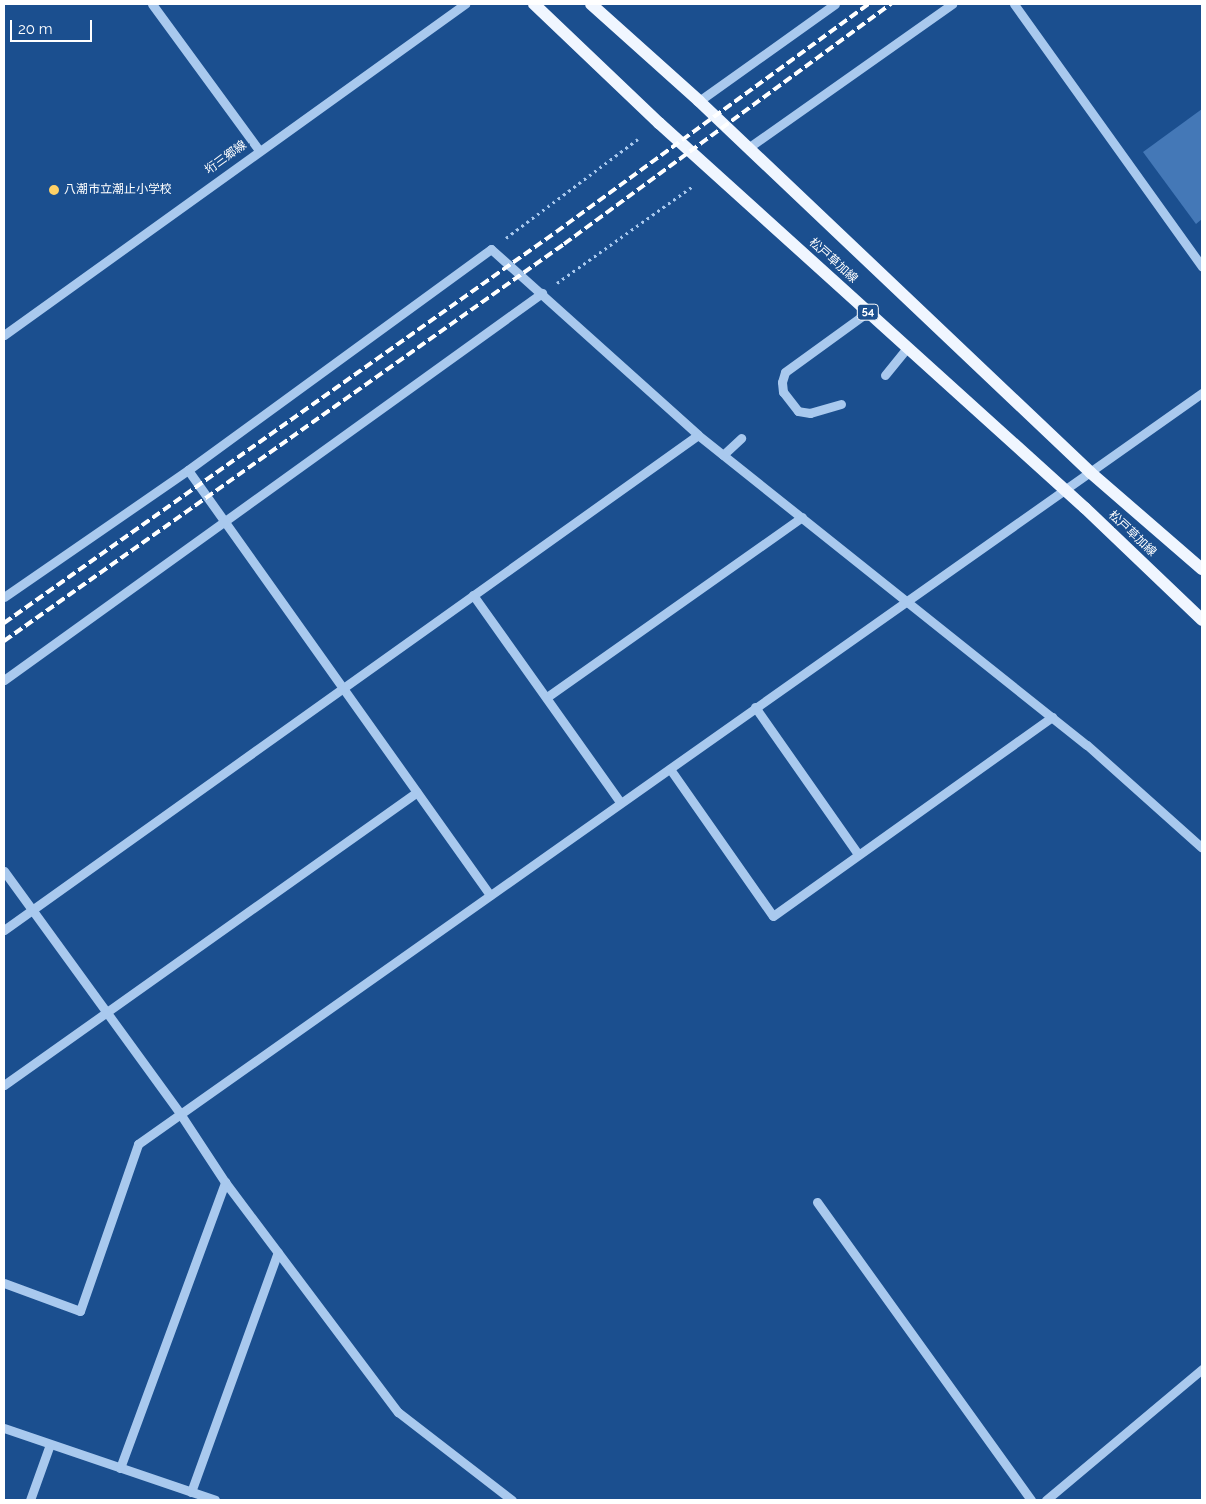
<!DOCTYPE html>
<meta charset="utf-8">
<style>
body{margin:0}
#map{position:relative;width:1206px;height:1504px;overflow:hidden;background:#1b4f8f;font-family:Raleway,"Noto Sans JP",sans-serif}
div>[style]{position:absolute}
.building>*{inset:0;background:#4478b7}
.path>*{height:3px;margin-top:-1.5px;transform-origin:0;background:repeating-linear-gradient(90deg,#a9c9ee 0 2.5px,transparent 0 6.5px)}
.minor>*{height:9px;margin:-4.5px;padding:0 4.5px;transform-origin:4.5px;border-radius:4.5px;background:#a9c9ee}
.major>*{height:12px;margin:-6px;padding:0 6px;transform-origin:6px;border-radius:6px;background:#f0f6ff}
.rail>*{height:4px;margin-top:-2px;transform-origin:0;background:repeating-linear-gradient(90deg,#fff 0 9px,transparent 0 13px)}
.dots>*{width:14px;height:14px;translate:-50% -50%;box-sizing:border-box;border:2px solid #1b4f8f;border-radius:50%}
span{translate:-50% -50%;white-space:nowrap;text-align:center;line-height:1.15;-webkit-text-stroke:4.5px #1b4f8f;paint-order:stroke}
.shield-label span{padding:1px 4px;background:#1b4f8f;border:1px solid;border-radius:4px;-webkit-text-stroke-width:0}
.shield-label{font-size:11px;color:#fff;font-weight:700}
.street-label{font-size:12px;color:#fff}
.poi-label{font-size:12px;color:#fff}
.left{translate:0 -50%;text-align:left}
.frame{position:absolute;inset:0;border:5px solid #fff;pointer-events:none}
.scale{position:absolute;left:10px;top:20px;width:82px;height:22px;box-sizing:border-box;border:2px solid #fff;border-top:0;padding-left:6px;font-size:15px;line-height:18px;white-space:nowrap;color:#fff;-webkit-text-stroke:4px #1b4f8f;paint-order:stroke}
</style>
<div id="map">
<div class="building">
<i style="clip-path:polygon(1202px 109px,1202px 219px,1196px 224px,1143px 152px)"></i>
</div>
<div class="path">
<i style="left:506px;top:238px;width:165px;rotate:-36.9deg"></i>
<i style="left:557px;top:283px;width:167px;rotate:-35.5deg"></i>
</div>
<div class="minor">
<i style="left:152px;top:4px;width:181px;rotate:53.8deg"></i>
<i style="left:1014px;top:4px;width:323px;rotate:54.4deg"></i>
<i style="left:699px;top:101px;width:167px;rotate:-35.5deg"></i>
<i style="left:748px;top:148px;width:250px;rotate:-35.2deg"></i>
<i style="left:4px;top:335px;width:568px;rotate:-35.68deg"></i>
<i style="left:885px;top:375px;width:35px;rotate:-51deg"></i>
<i style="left:841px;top:404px;width:32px;rotate:164deg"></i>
<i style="left:810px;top:413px;width:12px;rotate:-171deg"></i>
<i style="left:798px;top:411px;width:24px;rotate:-128deg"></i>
<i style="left:783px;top:392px;width:10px;rotate:-96deg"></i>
<i style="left:782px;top:382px;width:10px;rotate:-73deg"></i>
<i style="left:785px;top:372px;width:102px;rotate:-35.9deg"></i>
<i style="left:723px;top:455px;width:25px;rotate:-43deg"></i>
<i style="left:473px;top:595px;width:254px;rotate:54.6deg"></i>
<i style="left:4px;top:597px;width:224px;rotate:-34.6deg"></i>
<i style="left:4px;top:680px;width:663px;rotate:-35.73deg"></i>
<i style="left:547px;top:697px;width:312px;rotate:-35.2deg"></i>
<i style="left:755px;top:707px;width:179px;rotate:55deg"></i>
<i style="left:670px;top:769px;width:179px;rotate:55deg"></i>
<i style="left:773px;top:916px;width:343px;rotate:-35.5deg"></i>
<i style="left:4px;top:871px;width:298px;rotate:54deg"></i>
<i style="left:179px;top:1112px;width:84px;rotate:56.7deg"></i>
<i style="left:225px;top:1182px;width:288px;rotate:53.1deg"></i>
<i style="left:398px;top:1412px;width:144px;rotate:37.7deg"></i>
<i style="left:490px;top:895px;width:521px;rotate:-125.4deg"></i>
<i style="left:188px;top:470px;width:375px;rotate:-36.1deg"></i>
<i style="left:491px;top:249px;width:278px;rotate:41.9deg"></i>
<i style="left:698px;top:435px;width:497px;rotate:38.6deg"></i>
<i style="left:1087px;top:745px;width:154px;rotate:41.8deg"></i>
<i style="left:4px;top:930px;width:852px;rotate:-35.5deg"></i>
<i style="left:4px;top:1085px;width:506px;rotate:-35.35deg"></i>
<i style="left:817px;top:1202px;width:367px;rotate:54.3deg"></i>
<i style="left:4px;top:1283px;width:81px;rotate:20.2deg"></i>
<i style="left:80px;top:1311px;width:177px;rotate:-70.8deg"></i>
<i style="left:138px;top:1144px;width:1302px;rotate:-35.22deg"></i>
<i style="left:4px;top:1428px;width:223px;rotate:18.8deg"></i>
<i style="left:120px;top:1468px;width:305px;rotate:-69.8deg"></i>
<i style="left:191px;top:1492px;width:255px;rotate:-70.1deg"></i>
<i style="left:30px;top:1500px;width:59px;rotate:-70.3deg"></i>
<i style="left:1046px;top:1500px;width:204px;rotate:-40deg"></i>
</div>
<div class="major">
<i style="left:534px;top:4px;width:173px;rotate:43.6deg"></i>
<i style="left:659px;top:123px;width:574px;rotate:42.11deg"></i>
<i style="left:1085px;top:508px;width:162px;rotate:43.7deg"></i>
<i style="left:591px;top:4px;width:145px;rotate:41.9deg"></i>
<i style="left:699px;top:101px;width:540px;rotate:43.5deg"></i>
<i style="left:1091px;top:473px;width:147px;rotate:40.9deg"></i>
</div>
<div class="rail">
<i style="left:4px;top:623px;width:676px;rotate:-35.31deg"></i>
<i style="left:556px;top:232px;width:387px;rotate:-36.1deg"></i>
<i style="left:4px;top:641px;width:686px;rotate:-35.33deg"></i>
<i style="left:564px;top:244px;width:406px;rotate:-36.3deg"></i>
</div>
<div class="dots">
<i style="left:54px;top:190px;background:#ffd166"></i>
</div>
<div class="shield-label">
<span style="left:868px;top:312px">54</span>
</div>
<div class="street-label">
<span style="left:226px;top:158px;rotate:-36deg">垳三郷線</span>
<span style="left:833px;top:261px;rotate:42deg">松戸草加線</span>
<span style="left:1132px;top:534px;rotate:43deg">松戸草加線</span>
</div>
<div class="poi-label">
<span class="left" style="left:64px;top:190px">八潮市立潮止小学校</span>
</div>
<div class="frame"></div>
<div class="scale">20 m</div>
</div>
